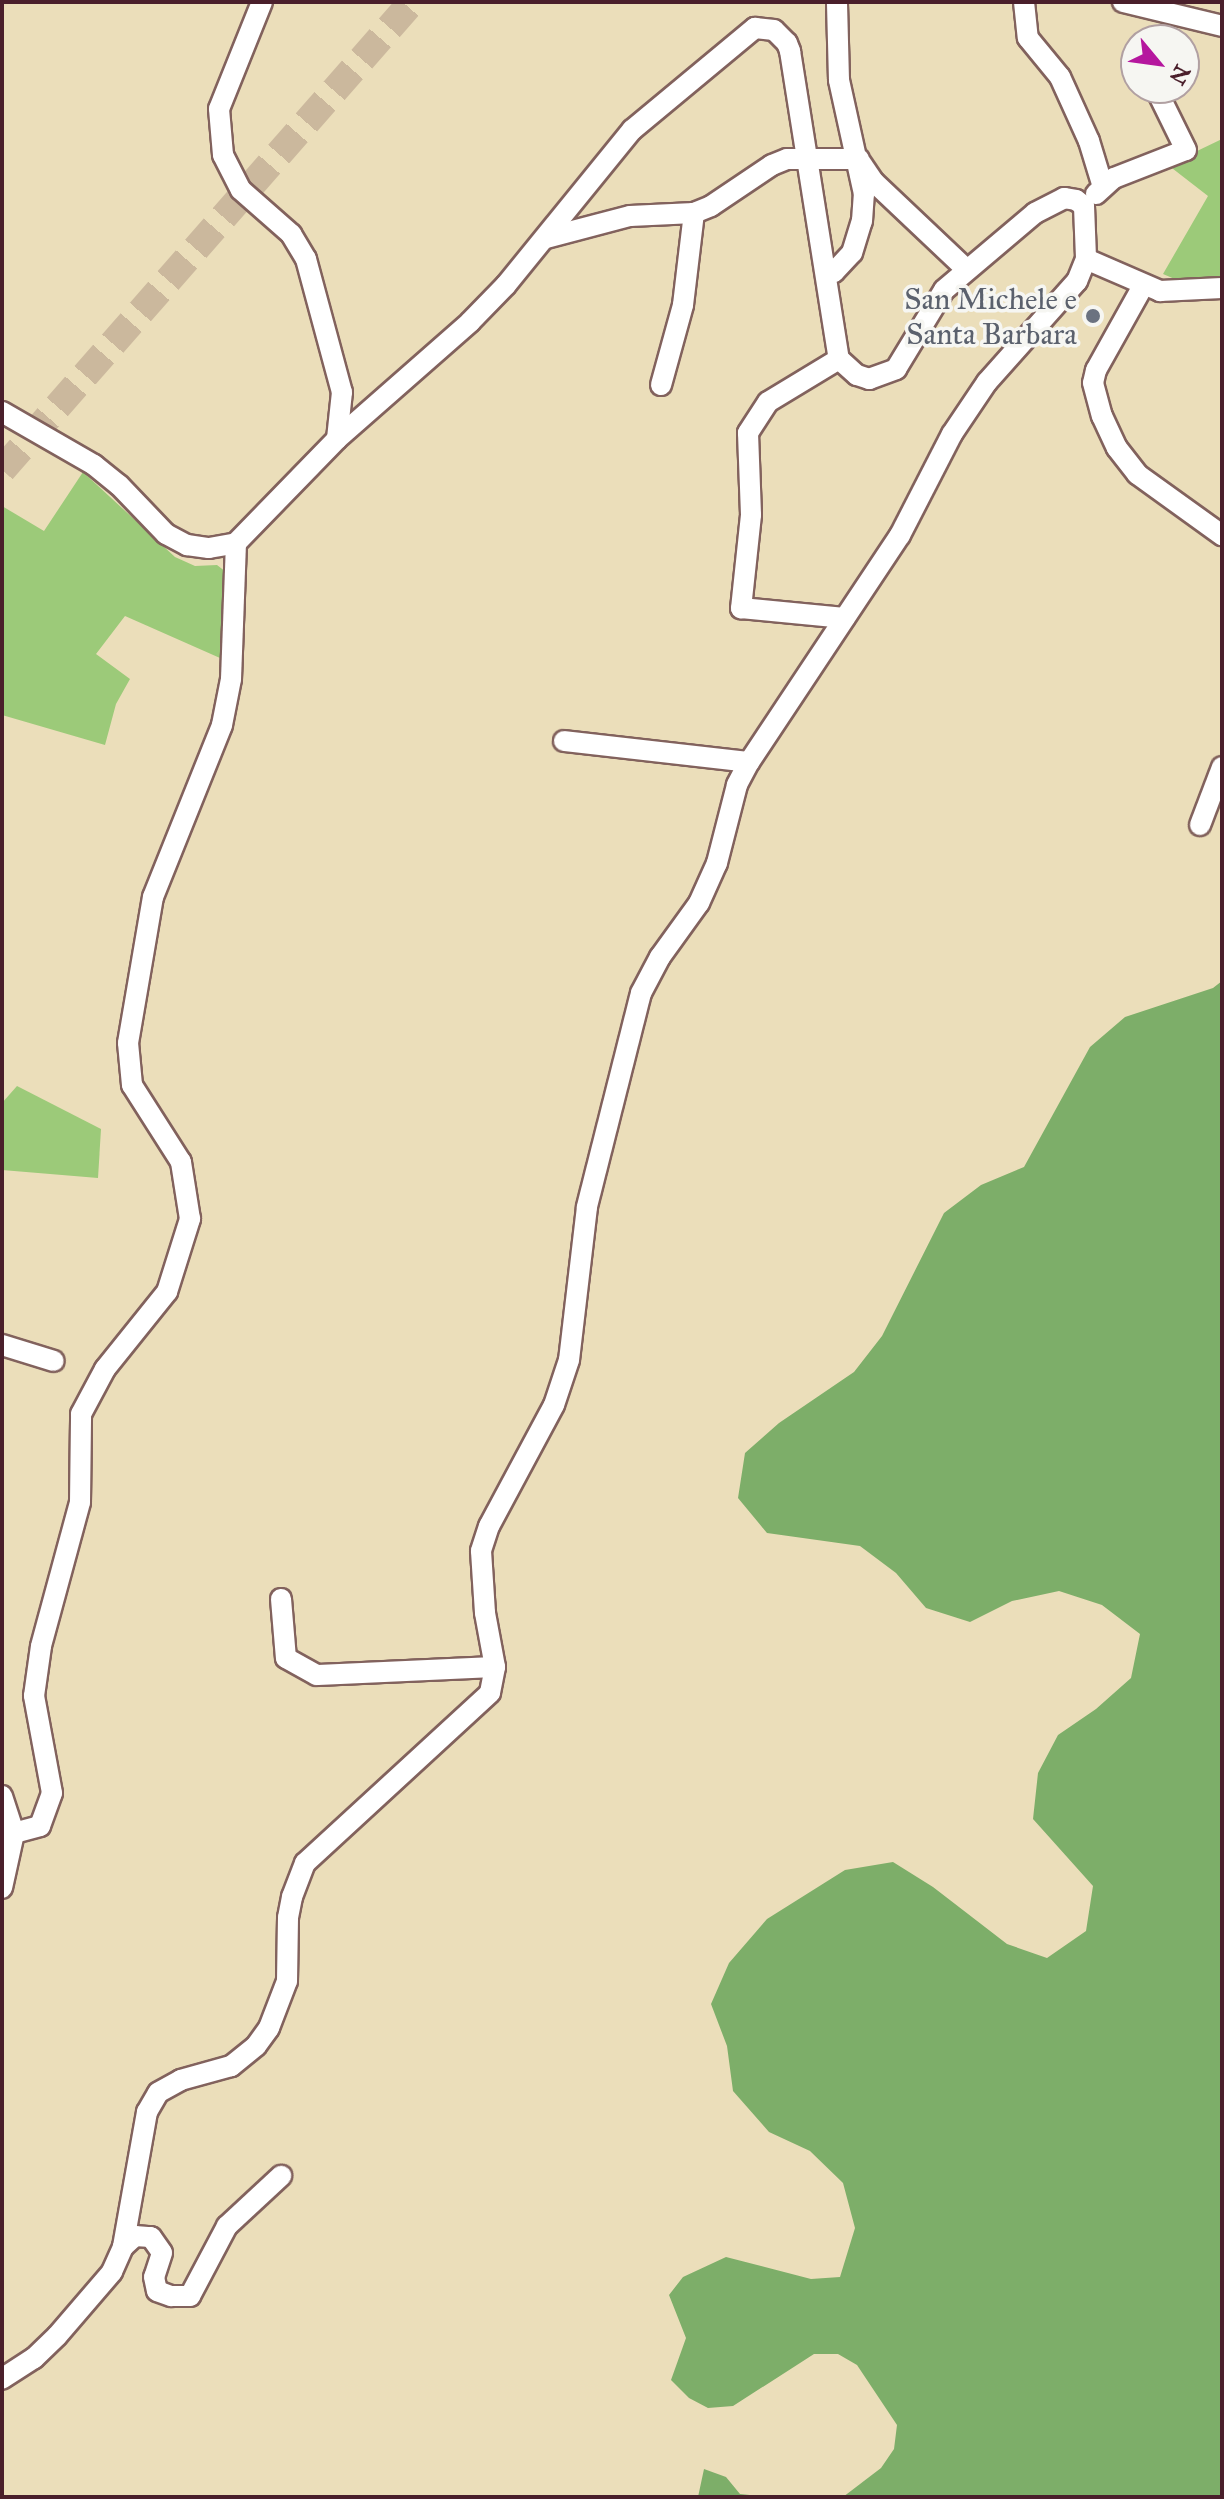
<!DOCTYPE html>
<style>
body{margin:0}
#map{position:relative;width:1224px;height:2499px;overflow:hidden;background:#ebdeba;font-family:"IM FELL Great Primer",serif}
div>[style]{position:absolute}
.green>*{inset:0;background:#9cca79}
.forest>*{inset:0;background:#7dae69}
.highway-tunnel>*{height:28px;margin-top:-14px;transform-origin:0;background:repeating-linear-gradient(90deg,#cbb89d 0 28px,transparent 0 42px)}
.roads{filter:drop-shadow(2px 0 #82625d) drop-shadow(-2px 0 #82625d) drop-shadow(0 2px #82625d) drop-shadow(0 -2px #82625d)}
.minor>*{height:20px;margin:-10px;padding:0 10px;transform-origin:10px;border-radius:10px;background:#fff}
.dots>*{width:22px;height:22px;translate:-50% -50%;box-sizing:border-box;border:4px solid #f6f6f2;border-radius:50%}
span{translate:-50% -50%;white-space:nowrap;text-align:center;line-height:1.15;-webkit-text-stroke:7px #f6f6f2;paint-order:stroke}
.worship-label{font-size:30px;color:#5b616d}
.right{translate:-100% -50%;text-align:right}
.frame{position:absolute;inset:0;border:4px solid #4a1f2b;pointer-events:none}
.north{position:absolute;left:1120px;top:24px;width:80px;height:80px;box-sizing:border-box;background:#f6f6f2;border:2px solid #b1a0a2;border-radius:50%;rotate:119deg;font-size:22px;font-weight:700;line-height:32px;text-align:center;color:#4a1f2b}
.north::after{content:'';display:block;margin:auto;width:28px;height:36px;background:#b5179e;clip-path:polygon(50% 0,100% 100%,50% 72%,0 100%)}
</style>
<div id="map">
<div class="green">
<i style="clip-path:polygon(1222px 139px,1222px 277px,1177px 280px,1163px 274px,1208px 196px,1168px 165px)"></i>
<i style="clip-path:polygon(83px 472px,175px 557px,195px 566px,217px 565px,226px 572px,220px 658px,125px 616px,96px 654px,130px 679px,116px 704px,105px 745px,2px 715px,2px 506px,44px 531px)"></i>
<i style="clip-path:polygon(17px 1086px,101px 1129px,98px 1178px,2px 1170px,2px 1103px)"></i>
</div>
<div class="forest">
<i style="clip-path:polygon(1222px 981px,1222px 2497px,843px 2497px,881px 2468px,894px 2449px,897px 2425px,857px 2365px,838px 2354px,814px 2354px,733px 2406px,708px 2408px,689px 2398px,671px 2380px,686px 2338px,669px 2295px,683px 2277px,726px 2257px,811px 2279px,840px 2277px,855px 2228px,843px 2183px,810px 2151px,769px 2132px,733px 2091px,727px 2046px,711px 2004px,729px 1963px,767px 1919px,845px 1870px,893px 1862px,933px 1887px,1007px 1944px,1047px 1958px,1086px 1931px,1093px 1886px,1033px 1819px,1038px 1773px,1058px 1735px,1096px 1709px,1131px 1678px,1140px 1634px,1102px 1605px,1059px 1591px,1012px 1601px,970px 1622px,926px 1608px,896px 1573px,860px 1546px,767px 1533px,738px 1498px,745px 1453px,779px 1423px,854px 1372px,882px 1336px,944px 1213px,981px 1185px,1024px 1167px,1090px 1047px,1125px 1017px,1213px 988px)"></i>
<i style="clip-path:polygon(704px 2469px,726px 2477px,740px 2494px,770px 2497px,698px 2497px)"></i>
</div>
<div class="highway-tunnel">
<i style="left:2px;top:470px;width:622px;rotate:-48.78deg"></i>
</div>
<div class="roads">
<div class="minor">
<i style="left:262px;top:2px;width:115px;rotate:111.9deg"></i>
<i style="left:219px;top:109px;width:46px;rotate:85deg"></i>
<i style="left:223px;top:155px;width:39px;rotate:63deg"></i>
<i style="left:241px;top:190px;width:67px;rotate:41.3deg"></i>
<i style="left:291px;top:234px;width:29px;rotate:59deg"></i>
<i style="left:306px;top:259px;width:138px;rotate:74.9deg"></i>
<i style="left:342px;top:392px;width:47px;rotate:96.1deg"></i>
<i style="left:1024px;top:2px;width:36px;rotate:84deg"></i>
<i style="left:1028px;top:38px;width:50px;rotate:50.6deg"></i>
<i style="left:1060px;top:77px;width:70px;rotate:65.6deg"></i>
<i style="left:1089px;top:141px;width:48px;rotate:73.1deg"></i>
<i style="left:1123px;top:2px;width:102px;rotate:13.6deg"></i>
<i style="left:861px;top:163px;width:23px;rotate:56deg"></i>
<i style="left:874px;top:182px;width:127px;rotate:43.4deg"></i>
<i style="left:1096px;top:194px;width:24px;rotate:-42deg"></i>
<i style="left:1114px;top:178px;width:77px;rotate:-21.3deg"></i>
<i style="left:1186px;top:150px;width:64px;rotate:-116.2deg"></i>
<i style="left:546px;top:238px;width:87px;rotate:-14.7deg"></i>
<i style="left:630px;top:216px;width:64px;rotate:-2.7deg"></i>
<i style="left:694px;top:213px;width:18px;rotate:-22deg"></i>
<i style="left:711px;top:206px;width:73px;rotate:-33.9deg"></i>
<i style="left:772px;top:165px;width:16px;rotate:-22deg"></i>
<i style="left:787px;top:159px;width:72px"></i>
<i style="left:1086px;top:259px;width:81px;rotate:23.4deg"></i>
<i style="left:1160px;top:291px;width:62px;rotate:-2.8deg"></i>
<i style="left:827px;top:273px;width:7px;rotate:-8deg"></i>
<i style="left:834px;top:272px;width:26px;rotate:-47deg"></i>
<i style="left:852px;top:253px;width:34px;rotate:-73deg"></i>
<i style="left:862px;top:221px;width:27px;rotate:-86deg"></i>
<i style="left:864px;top:194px;width:117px;rotate:-102.4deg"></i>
<i style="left:839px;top:80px;width:78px;rotate:-91.5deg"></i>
<i style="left:1143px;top:286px;width:96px;rotate:119.2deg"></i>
<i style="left:1096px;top:370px;width:13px;rotate:103deg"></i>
<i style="left:1093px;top:383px;width:34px;rotate:75deg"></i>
<i style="left:1102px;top:416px;width:35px;rotate:65deg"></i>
<i style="left:1117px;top:448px;width:33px;rotate:52deg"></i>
<i style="left:1137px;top:474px;width:105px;rotate:35.7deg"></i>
<i style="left:839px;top:359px;width:83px;rotate:148.8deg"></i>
<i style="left:768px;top:402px;width:37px;rotate:123deg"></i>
<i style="left:748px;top:433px;width:82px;rotate:87.9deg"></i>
<i style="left:751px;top:515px;width:94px;rotate:96.1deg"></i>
<i style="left:741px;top:608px;width:104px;rotate:5.5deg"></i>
<i style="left:661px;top:385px;width:83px;rotate:-74.6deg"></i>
<i style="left:683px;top:305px;width:93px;rotate:-83.2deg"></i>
<i style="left:2px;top:412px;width:106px;rotate:29.9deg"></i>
<i style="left:94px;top:465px;width:32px;rotate:39deg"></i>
<i style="left:119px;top:485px;width:68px;rotate:46.2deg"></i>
<i style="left:166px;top:534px;width:24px;rotate:28deg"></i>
<i style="left:187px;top:545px;width:22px;rotate:8deg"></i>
<i style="left:209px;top:548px;width:27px;rotate:-10deg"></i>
<i style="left:236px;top:543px;width:145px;rotate:-45.8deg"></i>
<i style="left:337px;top:439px;width:177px;rotate:-41.3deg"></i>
<i style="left:470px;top:322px;width:52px;rotate:-45.8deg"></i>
<i style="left:506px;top:285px;width:200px;rotate:-50.9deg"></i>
<i style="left:632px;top:130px;width:160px;rotate:-39.7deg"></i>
<i style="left:755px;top:28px;width:19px;rotate:6deg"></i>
<i style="left:774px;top:30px;width:18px;rotate:45deg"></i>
<i style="left:787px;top:43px;width:9px;rotate:69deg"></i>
<i style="left:790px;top:51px;width:312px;rotate:81deg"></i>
<i style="left:839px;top:359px;width:24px;rotate:42deg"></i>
<i style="left:857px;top:375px;width:13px;rotate:18deg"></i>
<i style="left:869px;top:379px;width:29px;rotate:-20deg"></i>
<i style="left:896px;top:369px;width:92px;rotate:-58.7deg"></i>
<i style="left:944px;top:290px;width:119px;rotate:-40.2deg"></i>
<i style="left:1035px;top:213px;width:33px;rotate:-27deg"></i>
<i style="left:1064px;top:198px;width:12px;rotate:9deg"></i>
<i style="left:1076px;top:200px;width:10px;rotate:37deg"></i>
<i style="left:1084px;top:206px;width:53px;rotate:87.8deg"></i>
<i style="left:1086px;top:259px;width:24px;rotate:112deg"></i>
<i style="left:1077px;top:281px;width:135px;rotate:131.7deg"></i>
<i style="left:987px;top:382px;width:63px;rotate:123.9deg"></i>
<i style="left:952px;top:434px;width:114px;rotate:117.2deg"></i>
<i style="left:900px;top:535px;width:273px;rotate:123.6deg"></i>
<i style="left:749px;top:762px;width:26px;rotate:118deg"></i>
<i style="left:737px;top:785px;width:81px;rotate:104.4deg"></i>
<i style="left:717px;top:863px;width:44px;rotate:114.2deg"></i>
<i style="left:699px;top:903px;width:67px;rotate:125.8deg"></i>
<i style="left:660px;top:957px;width:41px;rotate:117.8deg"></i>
<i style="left:641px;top:993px;width:221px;rotate:104.2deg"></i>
<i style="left:587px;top:1207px;width:154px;rotate:96.7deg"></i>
<i style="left:569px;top:1360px;width:47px;rotate:108.4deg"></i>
<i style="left:554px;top:1405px;width:137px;rotate:118.2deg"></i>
<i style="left:489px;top:1526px;width:26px;rotate:108deg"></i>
<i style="left:481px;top:1551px;width:62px;rotate:86.3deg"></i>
<i style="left:485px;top:1613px;width:55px;rotate:79.5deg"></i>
<i style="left:495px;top:1667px;width:26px;rotate:101deg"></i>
<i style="left:490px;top:1693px;width:251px;rotate:137.4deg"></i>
<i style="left:305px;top:1863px;width:36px;rotate:111deg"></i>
<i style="left:292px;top:1897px;width:21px;rotate:101deg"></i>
<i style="left:288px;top:1918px;width:63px;rotate:90.9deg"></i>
<i style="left:287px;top:1981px;width:50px;rotate:111deg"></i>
<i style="left:269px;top:2028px;width:22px;rotate:126deg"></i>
<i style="left:256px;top:2046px;width:32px;rotate:141deg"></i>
<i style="left:231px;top:2066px;width:52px;rotate:164.4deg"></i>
<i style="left:181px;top:2080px;width:26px;rotate:151deg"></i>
<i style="left:158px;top:2093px;width:22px;rotate:120deg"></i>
<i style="left:147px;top:2112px;width:137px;rotate:100.1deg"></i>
<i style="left:123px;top:2247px;width:27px;rotate:114deg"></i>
<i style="left:112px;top:2272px;width:84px;rotate:130.7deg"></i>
<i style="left:57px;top:2336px;width:32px;rotate:136deg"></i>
<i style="left:34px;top:2358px;width:38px;rotate:147deg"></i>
<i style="left:564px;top:741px;width:186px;rotate:6.5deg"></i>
<i style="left:1200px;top:825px;width:62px;rotate:-69.2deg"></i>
<i style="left:2px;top:1345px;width:54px;rotate:17.1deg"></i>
<i style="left:281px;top:1599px;width:59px;rotate:85.2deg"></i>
<i style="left:286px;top:1658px;width:35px;rotate:29deg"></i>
<i style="left:317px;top:1675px;width:178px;rotate:-2.6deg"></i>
<i style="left:2px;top:1796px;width:39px;rotate:72deg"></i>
<i style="left:14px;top:1833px;width:56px;rotate:102.3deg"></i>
<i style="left:14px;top:1833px;width:27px;rotate:-15deg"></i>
<i style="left:40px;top:1826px;width:35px;rotate:-70deg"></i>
<i style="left:52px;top:1793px;width:99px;rotate:-100.5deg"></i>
<i style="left:34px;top:1696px;width:50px;rotate:-82deg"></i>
<i style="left:41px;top:1646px;width:149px;rotate:-74.8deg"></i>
<i style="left:80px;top:1502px;width:88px;rotate:-89.3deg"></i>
<i style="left:81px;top:1414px;width:51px;rotate:-61.9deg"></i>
<i style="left:105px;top:1369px;width:99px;rotate:-51.2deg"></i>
<i style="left:167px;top:1292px;width:77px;rotate:-72.5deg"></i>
<i style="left:190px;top:1219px;width:58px;rotate:-99deg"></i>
<i style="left:181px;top:1162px;width:91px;rotate:-122.5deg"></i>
<i style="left:132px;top:1085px;width:42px;rotate:-95.4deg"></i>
<i style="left:128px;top:1043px;width:148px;rotate:-80.3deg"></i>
<i style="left:153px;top:897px;width:185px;rotate:-68.1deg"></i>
<i style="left:222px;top:725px;width:47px;rotate:-78.9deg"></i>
<i style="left:231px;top:679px;width:136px;rotate:-87.9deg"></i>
<i style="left:123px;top:2247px;width:16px;rotate:-43deg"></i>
<i style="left:135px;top:2236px;width:16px;rotate:4deg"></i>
<i style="left:151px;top:2237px;width:19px;rotate:55deg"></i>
<i style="left:162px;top:2253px;width:25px;rotate:108deg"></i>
<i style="left:154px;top:2277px;width:14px;rotate:78deg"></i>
<i style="left:157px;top:2291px;width:15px;rotate:20deg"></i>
<i style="left:171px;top:2296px;width:19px"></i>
<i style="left:190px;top:2296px;width:79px;rotate:-62.1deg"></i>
<i style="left:227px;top:2226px;width:74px;rotate:-42.8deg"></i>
</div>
</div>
<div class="dots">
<i style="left:1093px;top:316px;background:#6b7280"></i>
</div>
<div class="worship-label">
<span class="right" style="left:1077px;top:316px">San Michele e<br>Santa Barbara</span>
</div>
<div class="frame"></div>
<div class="north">N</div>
</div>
